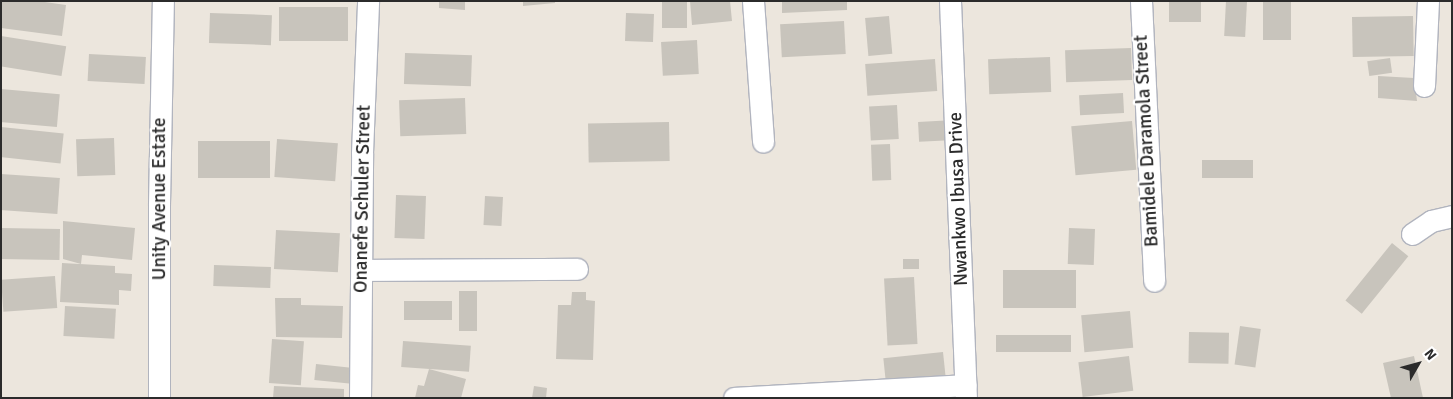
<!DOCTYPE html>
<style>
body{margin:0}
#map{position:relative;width:1453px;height:399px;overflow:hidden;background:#ece6dd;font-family:Signika,sans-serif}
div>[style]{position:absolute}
.building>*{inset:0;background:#c8c4bc;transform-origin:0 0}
.roads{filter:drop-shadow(1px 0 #b1b4be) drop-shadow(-1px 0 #b1b4be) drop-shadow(0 1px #b1b4be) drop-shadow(0 -1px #b1b4be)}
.minor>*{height:21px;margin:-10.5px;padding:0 10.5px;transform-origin:10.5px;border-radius:10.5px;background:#fff}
span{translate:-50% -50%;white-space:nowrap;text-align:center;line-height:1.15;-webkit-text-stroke:4.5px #fff;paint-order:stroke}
.street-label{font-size:19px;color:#2b2b2b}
.frame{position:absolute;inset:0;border:2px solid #2b2b2b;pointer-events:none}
.north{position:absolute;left:1393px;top:339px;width:50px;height:50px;-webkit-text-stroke:4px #fff;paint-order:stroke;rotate:52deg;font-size:14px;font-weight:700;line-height:20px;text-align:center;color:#2b2b2b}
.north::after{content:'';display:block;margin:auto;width:18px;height:22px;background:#2b2b2b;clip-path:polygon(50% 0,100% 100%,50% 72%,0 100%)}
</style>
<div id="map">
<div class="building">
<i style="clip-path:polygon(1px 1px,38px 1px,66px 5px,62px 36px,1px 28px)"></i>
<i style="clip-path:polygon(439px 1px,465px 1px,465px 10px,439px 8px)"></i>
<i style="clip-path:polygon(523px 1px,555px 1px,555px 3px,523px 6px)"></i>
<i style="left:662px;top:1px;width:25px;height:27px"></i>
<i style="clip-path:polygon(690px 1px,730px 1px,732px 21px,692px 25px)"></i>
<i style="clip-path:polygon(782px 1px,847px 1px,847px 10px,782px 13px)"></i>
<i style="left:1169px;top:1px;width:32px;height:21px"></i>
<i style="left:1226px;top:1px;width:21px;height:35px;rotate:3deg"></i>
<i style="left:1263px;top:1px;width:28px;height:39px"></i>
<i style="left:348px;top:7px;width:34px;height:69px;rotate:90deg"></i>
<i style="left:210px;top:13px;width:62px;height:30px;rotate:2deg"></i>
<i style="left:626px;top:13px;width:28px;height:28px;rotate:2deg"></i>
<i style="left:889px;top:16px;width:38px;height:24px;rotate:85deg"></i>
<i style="left:1413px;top:16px;width:40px;height:61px;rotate:89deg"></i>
<i style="left:844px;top:21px;width:33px;height:64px;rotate:87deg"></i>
<i style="left:1px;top:36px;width:66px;height:30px;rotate:9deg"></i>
<i style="left:697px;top:40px;width:34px;height:36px;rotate:87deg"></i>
<i style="left:1131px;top:48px;width:32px;height:66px;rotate:88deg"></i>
<i style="left:405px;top:53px;width:67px;height:31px;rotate:2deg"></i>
<i style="left:89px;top:54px;width:57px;height:27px;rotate:3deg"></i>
<i style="left:1050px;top:57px;width:35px;height:62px;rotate:88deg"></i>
<i style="left:1390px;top:58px;width:15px;height:23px;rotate:82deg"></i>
<i style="left:935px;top:59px;width:32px;height:70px;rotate:86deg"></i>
<i style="clip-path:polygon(1378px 76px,1414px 78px,1417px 101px,1378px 98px)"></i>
<i style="left:1px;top:89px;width:59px;height:33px;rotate:5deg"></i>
<i style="left:1123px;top:93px;width:20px;height:44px;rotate:87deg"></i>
<i style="left:465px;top:98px;width:36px;height:66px;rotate:88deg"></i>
<i style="left:897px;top:105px;width:34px;height:28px;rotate:87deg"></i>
<i style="left:954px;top:120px;width:20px;height:36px;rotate:87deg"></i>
<i style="left:1132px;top:121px;width:49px;height:61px;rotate:85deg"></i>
<i style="left:669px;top:122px;width:39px;height:81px;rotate:89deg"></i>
<i style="left:1px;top:127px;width:63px;height:30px;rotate:6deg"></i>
<i style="left:114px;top:138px;width:37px;height:38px;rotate:88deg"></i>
<i style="left:277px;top:139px;width:61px;height:38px;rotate:4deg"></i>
<i style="left:198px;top:141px;width:72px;height:37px"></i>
<i style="left:890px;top:144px;width:36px;height:19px;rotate:88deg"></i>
<i style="left:1253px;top:160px;width:18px;height:51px;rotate:90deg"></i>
<i style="left:1px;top:174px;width:59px;height:36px;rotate:4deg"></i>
<i style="left:396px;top:195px;width:30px;height:43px;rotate:2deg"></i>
<i style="left:485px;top:196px;width:18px;height:29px;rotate:3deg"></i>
<i style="clip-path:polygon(63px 221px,135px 228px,132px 260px,82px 255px,81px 264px,63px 259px)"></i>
<i style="left:1px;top:228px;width:59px;height:31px;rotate:1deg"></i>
<i style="left:1069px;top:228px;width:26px;height:36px;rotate:2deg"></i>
<i style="left:276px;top:230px;width:64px;height:39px;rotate:3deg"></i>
<i style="left:1392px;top:243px;width:21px;height:74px;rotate:39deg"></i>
<i style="left:903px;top:259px;width:16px;height:10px"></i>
<i style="clip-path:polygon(62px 263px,115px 266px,115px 273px,132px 274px,131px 291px,119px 290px,119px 305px,60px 302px)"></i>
<i style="left:214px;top:265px;width:57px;height:21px;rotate:2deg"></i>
<i style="left:1003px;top:270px;width:73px;height:38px"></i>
<i style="left:55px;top:276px;width:32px;height:54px;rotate:86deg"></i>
<i style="left:914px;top:277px;width:67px;height:30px;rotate:87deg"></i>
<i style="left:459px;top:291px;width:18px;height:40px"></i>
<i style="clip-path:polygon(572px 292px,586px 292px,586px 300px,595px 301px,593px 360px,556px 359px,558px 305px,571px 305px)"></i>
<i style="clip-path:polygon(275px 298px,301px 298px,301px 305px,343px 306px,342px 338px,276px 337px)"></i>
<i style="left:404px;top:301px;width:48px;height:19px"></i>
<i style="left:65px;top:306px;width:51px;height:30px;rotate:3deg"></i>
<i style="left:1130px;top:311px;width:37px;height:49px;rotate:85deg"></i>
<i style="left:1240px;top:326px;width:21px;height:39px;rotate:8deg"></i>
<i style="left:1189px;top:332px;width:40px;height:31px;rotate:1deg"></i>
<i style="left:1071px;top:335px;width:17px;height:75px;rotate:90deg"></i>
<i style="left:272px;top:339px;width:32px;height:44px;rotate:4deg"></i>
<i style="left:403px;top:341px;width:68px;height:26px;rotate:4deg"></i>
<i style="left:943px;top:352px;width:31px;height:60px;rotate:84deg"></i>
<i style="left:1129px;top:356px;width:35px;height:51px;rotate:83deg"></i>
<i style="clip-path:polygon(1414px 356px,1423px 398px,1391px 398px,1383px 363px)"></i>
<i style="left:316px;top:364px;width:40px;height:16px;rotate:6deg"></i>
<i style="clip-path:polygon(429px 369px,466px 379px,461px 398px,415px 398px,418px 385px,424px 386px)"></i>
<i style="clip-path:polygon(274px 386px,344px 389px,344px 398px,273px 398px)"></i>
<i style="clip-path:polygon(534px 386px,547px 388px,546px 398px,532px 398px)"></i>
</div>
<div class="roads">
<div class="minor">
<i style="left:753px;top:1px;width:141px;rotate:85.9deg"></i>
<i style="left:950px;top:1px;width:397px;rotate:87.7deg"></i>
<i style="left:1141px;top:1px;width:280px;rotate:87.3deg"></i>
<i style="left:1424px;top:86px;width:85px;rotate:-87.3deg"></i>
<i style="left:1412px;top:234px;width:23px;rotate:-34deg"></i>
<i style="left:1431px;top:221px;width:22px;rotate:-13deg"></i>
<i style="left:362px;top:270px;width:215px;rotate:-0.3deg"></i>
<i style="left:159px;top:398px;width:194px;rotate:-90deg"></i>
<i style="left:159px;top:204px;width:203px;rotate:-88.9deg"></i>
<i style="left:360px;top:398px;width:245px;rotate:-89.5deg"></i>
<i style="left:362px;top:153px;width:152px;rotate:-87.7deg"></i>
<i style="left:734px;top:398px;width:232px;rotate:-3.2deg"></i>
</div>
</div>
<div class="street-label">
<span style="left:1147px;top:141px;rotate:-93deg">Bamidele Daramola Street</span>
<span style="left:160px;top:199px;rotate:-90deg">Unity Avenue Estate</span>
<span style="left:363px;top:199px;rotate:-89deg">Onanefe Schuler Street</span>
<span style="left:959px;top:199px;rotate:-92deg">Nwankwo Ibusa Drive</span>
</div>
<div class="frame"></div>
<div class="north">N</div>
</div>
